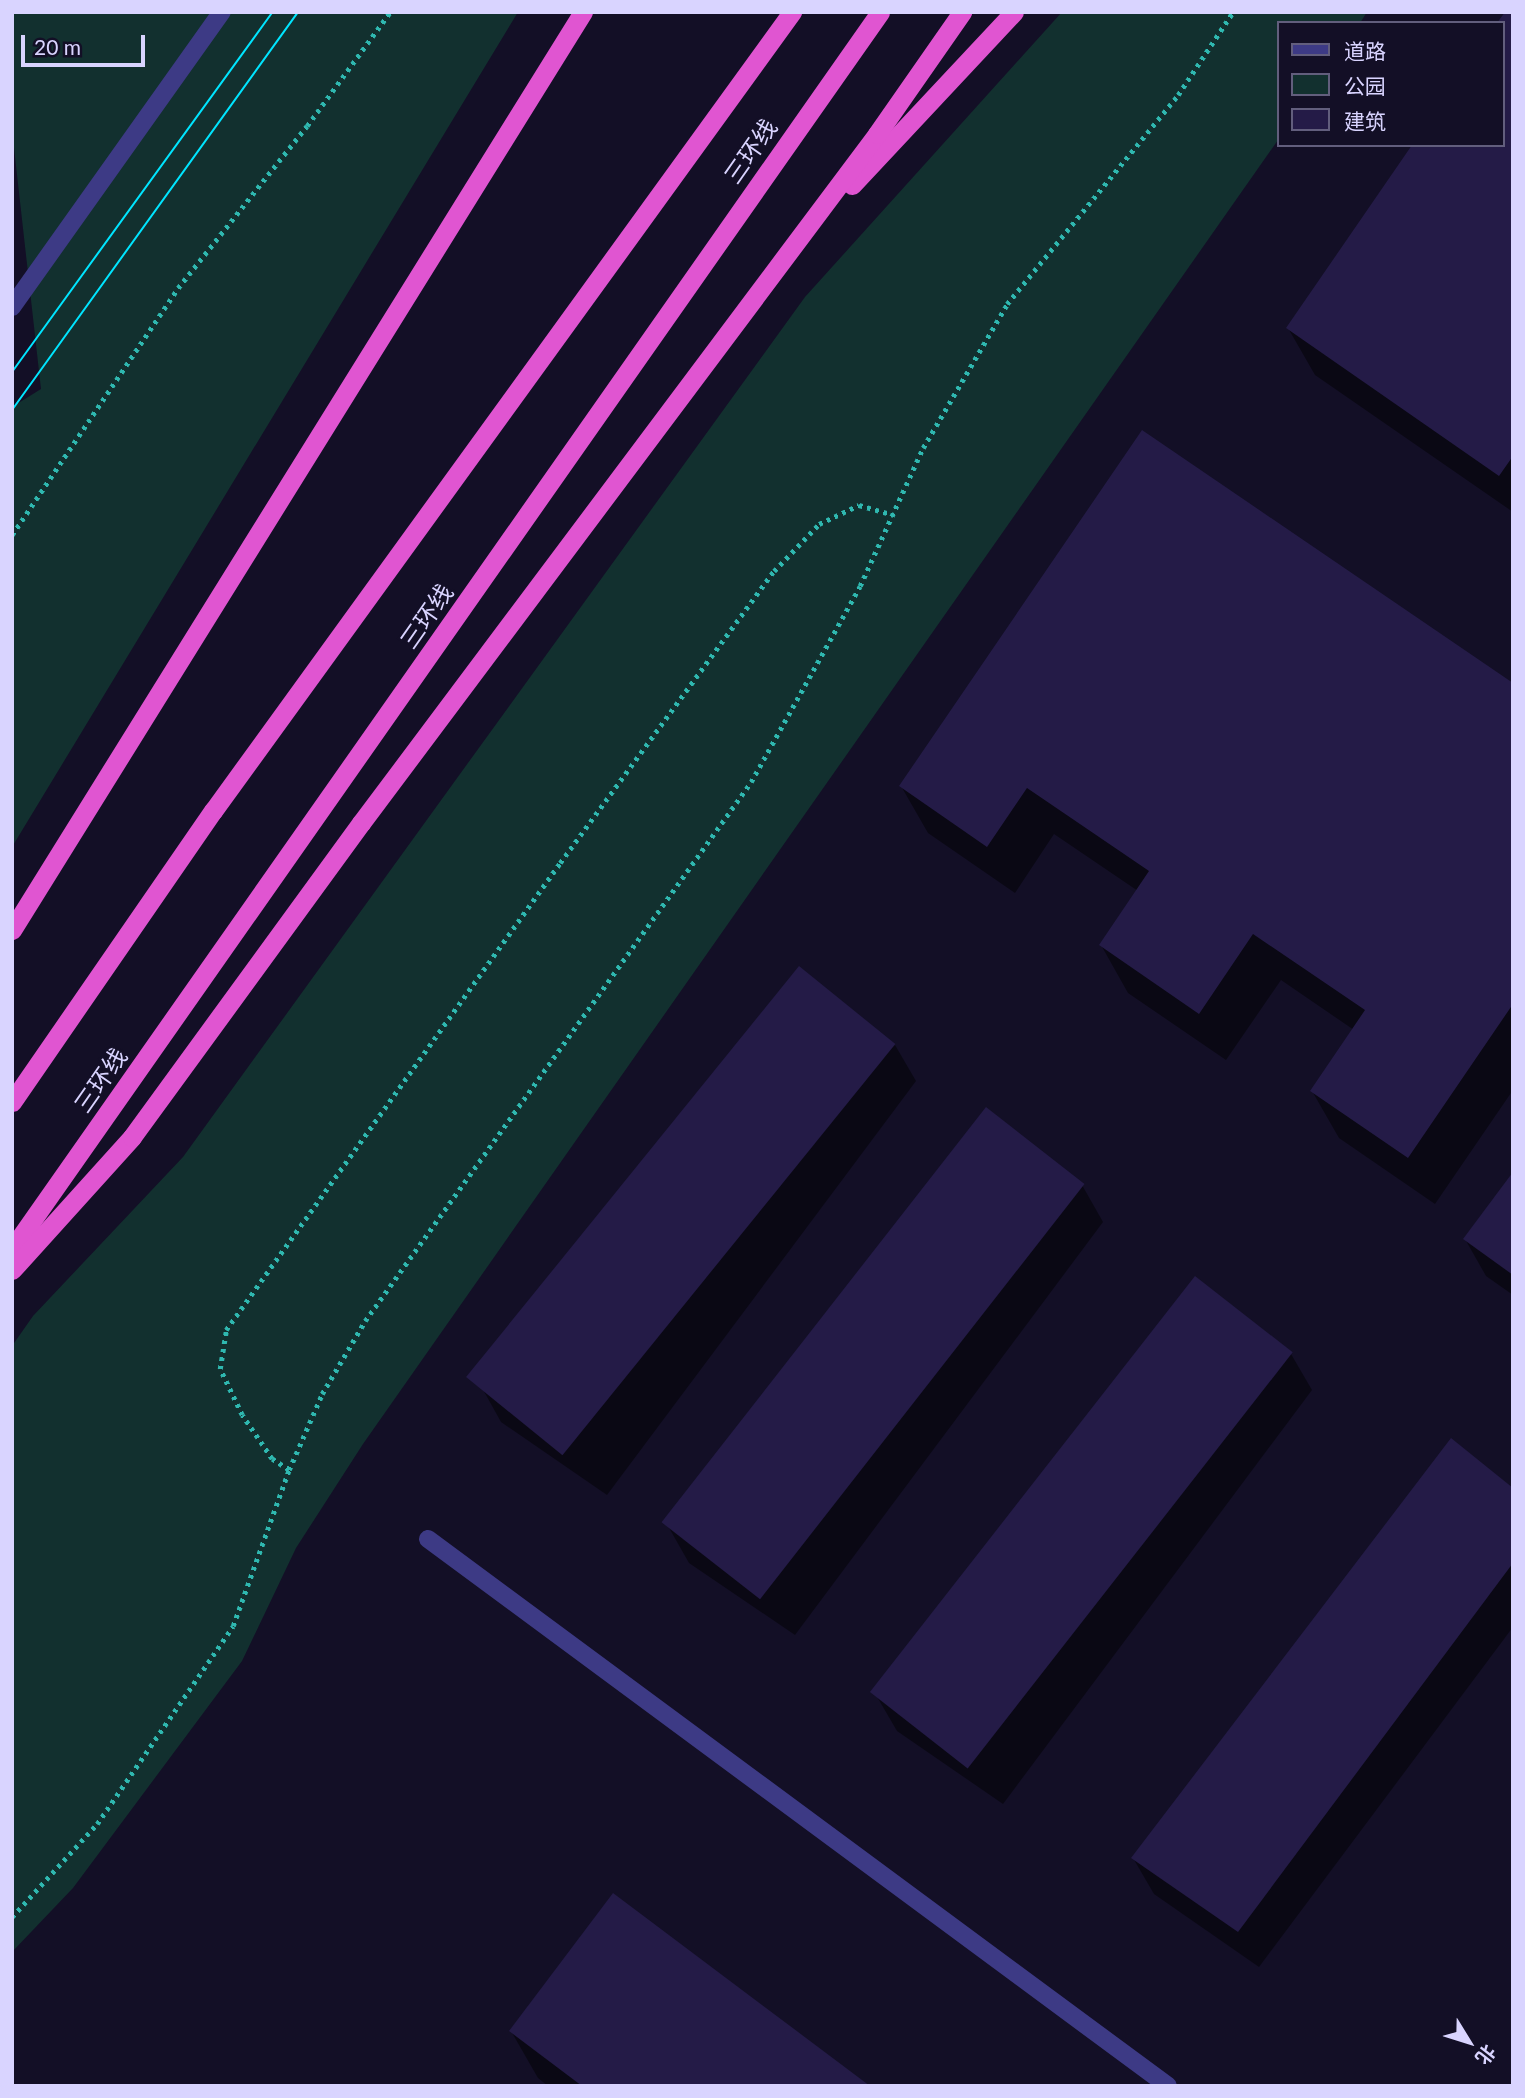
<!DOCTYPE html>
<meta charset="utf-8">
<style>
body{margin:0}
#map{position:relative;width:1525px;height:2098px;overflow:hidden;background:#130f26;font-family:Lato,"Noto Sans SC",sans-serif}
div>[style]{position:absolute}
.green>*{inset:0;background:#12302f}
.shadow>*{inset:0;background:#0007}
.building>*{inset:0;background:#241b47;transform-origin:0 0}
.path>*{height:4.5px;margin-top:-2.25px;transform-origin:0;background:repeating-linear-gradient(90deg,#2fb8b0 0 3.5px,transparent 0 8.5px)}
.minor>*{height:18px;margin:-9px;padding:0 9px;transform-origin:9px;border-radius:9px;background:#3d3a85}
.trunk>*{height:19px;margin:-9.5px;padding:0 9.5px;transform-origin:9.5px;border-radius:9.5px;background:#e055d1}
.tram>*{height:2px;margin:-1px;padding:0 1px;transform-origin:1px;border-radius:1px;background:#00e5ff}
span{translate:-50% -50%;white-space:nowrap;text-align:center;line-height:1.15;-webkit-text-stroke:5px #130f26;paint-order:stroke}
.street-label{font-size:24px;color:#d9d4ff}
.frame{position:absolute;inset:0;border:14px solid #d9d4ff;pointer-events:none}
.legend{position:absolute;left:1277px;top:21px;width:228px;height:126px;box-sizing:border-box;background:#130f26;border:2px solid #625e7d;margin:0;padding:9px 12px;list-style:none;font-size:21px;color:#d9d4ff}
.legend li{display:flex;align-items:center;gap:14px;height:35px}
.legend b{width:35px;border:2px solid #625e7d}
.north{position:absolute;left:1434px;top:2007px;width:70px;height:70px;-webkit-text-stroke:5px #130f26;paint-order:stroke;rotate:128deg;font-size:19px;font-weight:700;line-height:28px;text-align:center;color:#d9d4ff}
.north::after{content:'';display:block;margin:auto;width:24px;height:32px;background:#d9d4ff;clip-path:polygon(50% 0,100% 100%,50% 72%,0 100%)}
.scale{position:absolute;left:21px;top:35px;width:124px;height:32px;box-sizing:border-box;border:4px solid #d9d4ff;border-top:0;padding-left:9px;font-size:21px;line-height:24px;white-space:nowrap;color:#d9d4ff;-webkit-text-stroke:5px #130f26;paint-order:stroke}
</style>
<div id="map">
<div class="green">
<i style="clip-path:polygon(12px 12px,518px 12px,12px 847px,12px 407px,41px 389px,12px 130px)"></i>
<i style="clip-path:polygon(1062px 12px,1367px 12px,1360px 23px,1278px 23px,1278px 140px,363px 1444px,296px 1548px,242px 1661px,73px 1888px,12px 1952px,12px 1346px,33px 1316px,183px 1157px,805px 297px)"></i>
</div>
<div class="shadow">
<i style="clip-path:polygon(1513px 12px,1513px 512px,1315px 375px,1288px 328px,1502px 145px)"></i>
<i style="clip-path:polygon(1513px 685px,1513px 1090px,1435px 1204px,1339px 1138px,1312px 1091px,1354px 1030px,1281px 980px,1226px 1060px,1128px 993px,1101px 945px,1138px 891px,1054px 834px,1015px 893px,928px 833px,901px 786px)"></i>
<i style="clip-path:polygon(895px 1045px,916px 1081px,607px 1495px,501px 1422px,481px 1386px)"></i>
<i style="clip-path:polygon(1513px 1175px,1513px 1295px,1486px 1276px,1465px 1239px)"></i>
<i style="clip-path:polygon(1082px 1185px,1103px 1222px,795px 1635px,689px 1563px,668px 1526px)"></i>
<i style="clip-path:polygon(1291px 1354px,1312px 1390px,1003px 1804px,897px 1731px,876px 1695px)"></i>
<i style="clip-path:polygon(1513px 1490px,1513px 1627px,1259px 1967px,1154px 1894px,1133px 1858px)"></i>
<i style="clip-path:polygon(511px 2031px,867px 2086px,548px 2086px,538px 2078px)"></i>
</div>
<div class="building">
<i style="clip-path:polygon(1505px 12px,1513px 12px,1513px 456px,1499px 476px,1286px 328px,1412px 145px,1502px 145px,1502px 23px,1497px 23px)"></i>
<i style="clip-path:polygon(1142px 430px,1513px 683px,1513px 1004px,1408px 1158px,1310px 1091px,1365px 1010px,1253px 934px,1199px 1014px,1099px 945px,1149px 871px,1027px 788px,987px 847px,899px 786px)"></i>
<i style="left:799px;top:966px;width:124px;height:529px;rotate:39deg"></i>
<i style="left:986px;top:1107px;width:125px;height:527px;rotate:38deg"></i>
<i style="clip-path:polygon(1513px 1172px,1513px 1275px,1463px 1239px)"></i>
<i style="left:1195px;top:1276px;width:124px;height:528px;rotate:38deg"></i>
<i style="clip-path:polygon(1451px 1438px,1513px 1488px,1513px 1563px,1238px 1932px,1131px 1858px)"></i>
<i style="clip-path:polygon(613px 1893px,870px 2086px,582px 2086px,509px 2031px)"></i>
</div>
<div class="path">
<i style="left:12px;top:535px;width:298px;rotate:-56.1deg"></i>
<i style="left:178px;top:288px;width:207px;rotate:-51.5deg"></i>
<i style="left:307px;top:126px;width:141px;rotate:-53.9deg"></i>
<i style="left:289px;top:1470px;width:20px;rotate:-147deg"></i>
<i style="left:272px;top:1459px;width:53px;rotate:-124.3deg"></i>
<i style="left:242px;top:1415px;width:51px;rotate:-115.6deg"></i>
<i style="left:220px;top:1369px;width:39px;rotate:-81deg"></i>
<i style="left:226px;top:1330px;width:574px;rotate:-54.43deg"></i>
<i style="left:560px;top:863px;width:362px;rotate:-53.8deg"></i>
<i style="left:774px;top:571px;width:65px;rotate:-46.2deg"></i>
<i style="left:819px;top:524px;width:44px;rotate:-25.4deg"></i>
<i style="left:859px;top:505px;width:36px;rotate:16deg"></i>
<i style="left:12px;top:1917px;width:126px;rotate:-47.6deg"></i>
<i style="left:97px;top:1824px;width:240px;rotate:-55.5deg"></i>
<i style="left:233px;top:1626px;width:166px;rotate:-70.3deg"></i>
<i style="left:289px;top:1470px;width:83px;rotate:-66.5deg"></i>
<i style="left:322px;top:1394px;width:85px;rotate:-59.5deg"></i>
<i style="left:365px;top:1321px;width:663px;rotate:-54.39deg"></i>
<i style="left:751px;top:782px;width:224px;rotate:-60.9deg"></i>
<i style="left:860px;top:586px;width:152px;rotate:-65.5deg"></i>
<i style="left:923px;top:448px;width:167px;rotate:-59.7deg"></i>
<i style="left:1007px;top:304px;width:270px;rotate:-50.7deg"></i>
<i style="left:1178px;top:95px;width:100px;rotate:-56.5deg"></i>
</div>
<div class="minor">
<i style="left:12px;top:307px;width:362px;rotate:-54.6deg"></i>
<i style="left:428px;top:1539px;width:920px;rotate:36.47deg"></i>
</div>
<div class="trunk">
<i style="left:852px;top:185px;width:237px;rotate:-46.9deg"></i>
<i style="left:12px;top:930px;width:1081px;rotate:-58.12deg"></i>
<i style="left:12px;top:1102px;width:354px;rotate:-55.4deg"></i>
<i style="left:213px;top:811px;width:987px;rotate:-54.07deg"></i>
<i style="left:12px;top:1249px;width:1511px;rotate:-54.94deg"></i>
<i style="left:12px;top:1270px;width:179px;rotate:-47.9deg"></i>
<i style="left:132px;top:1137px;width:389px;rotate:-53.9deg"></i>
<i style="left:361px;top:823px;width:861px;rotate:-53.17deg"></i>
<i style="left:877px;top:134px;width:149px;rotate:-55.1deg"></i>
</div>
<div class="tram">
<i style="left:12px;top:372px;width:445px;rotate:-54.1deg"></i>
<i style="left:12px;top:410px;width:490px;rotate:-54.3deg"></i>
</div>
<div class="street-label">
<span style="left:750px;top:151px;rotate:-55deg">三环线</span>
<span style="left:426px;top:616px;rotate:-55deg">三环线</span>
<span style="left:100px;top:1080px;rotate:-55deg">三环线</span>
</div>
<div class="frame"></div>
<ul class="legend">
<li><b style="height:9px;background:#3d3a85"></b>道路</li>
<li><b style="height:19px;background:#12302f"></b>公园</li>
<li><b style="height:19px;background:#241b47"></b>建筑</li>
</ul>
<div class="north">北</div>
<div class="scale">20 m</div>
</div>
